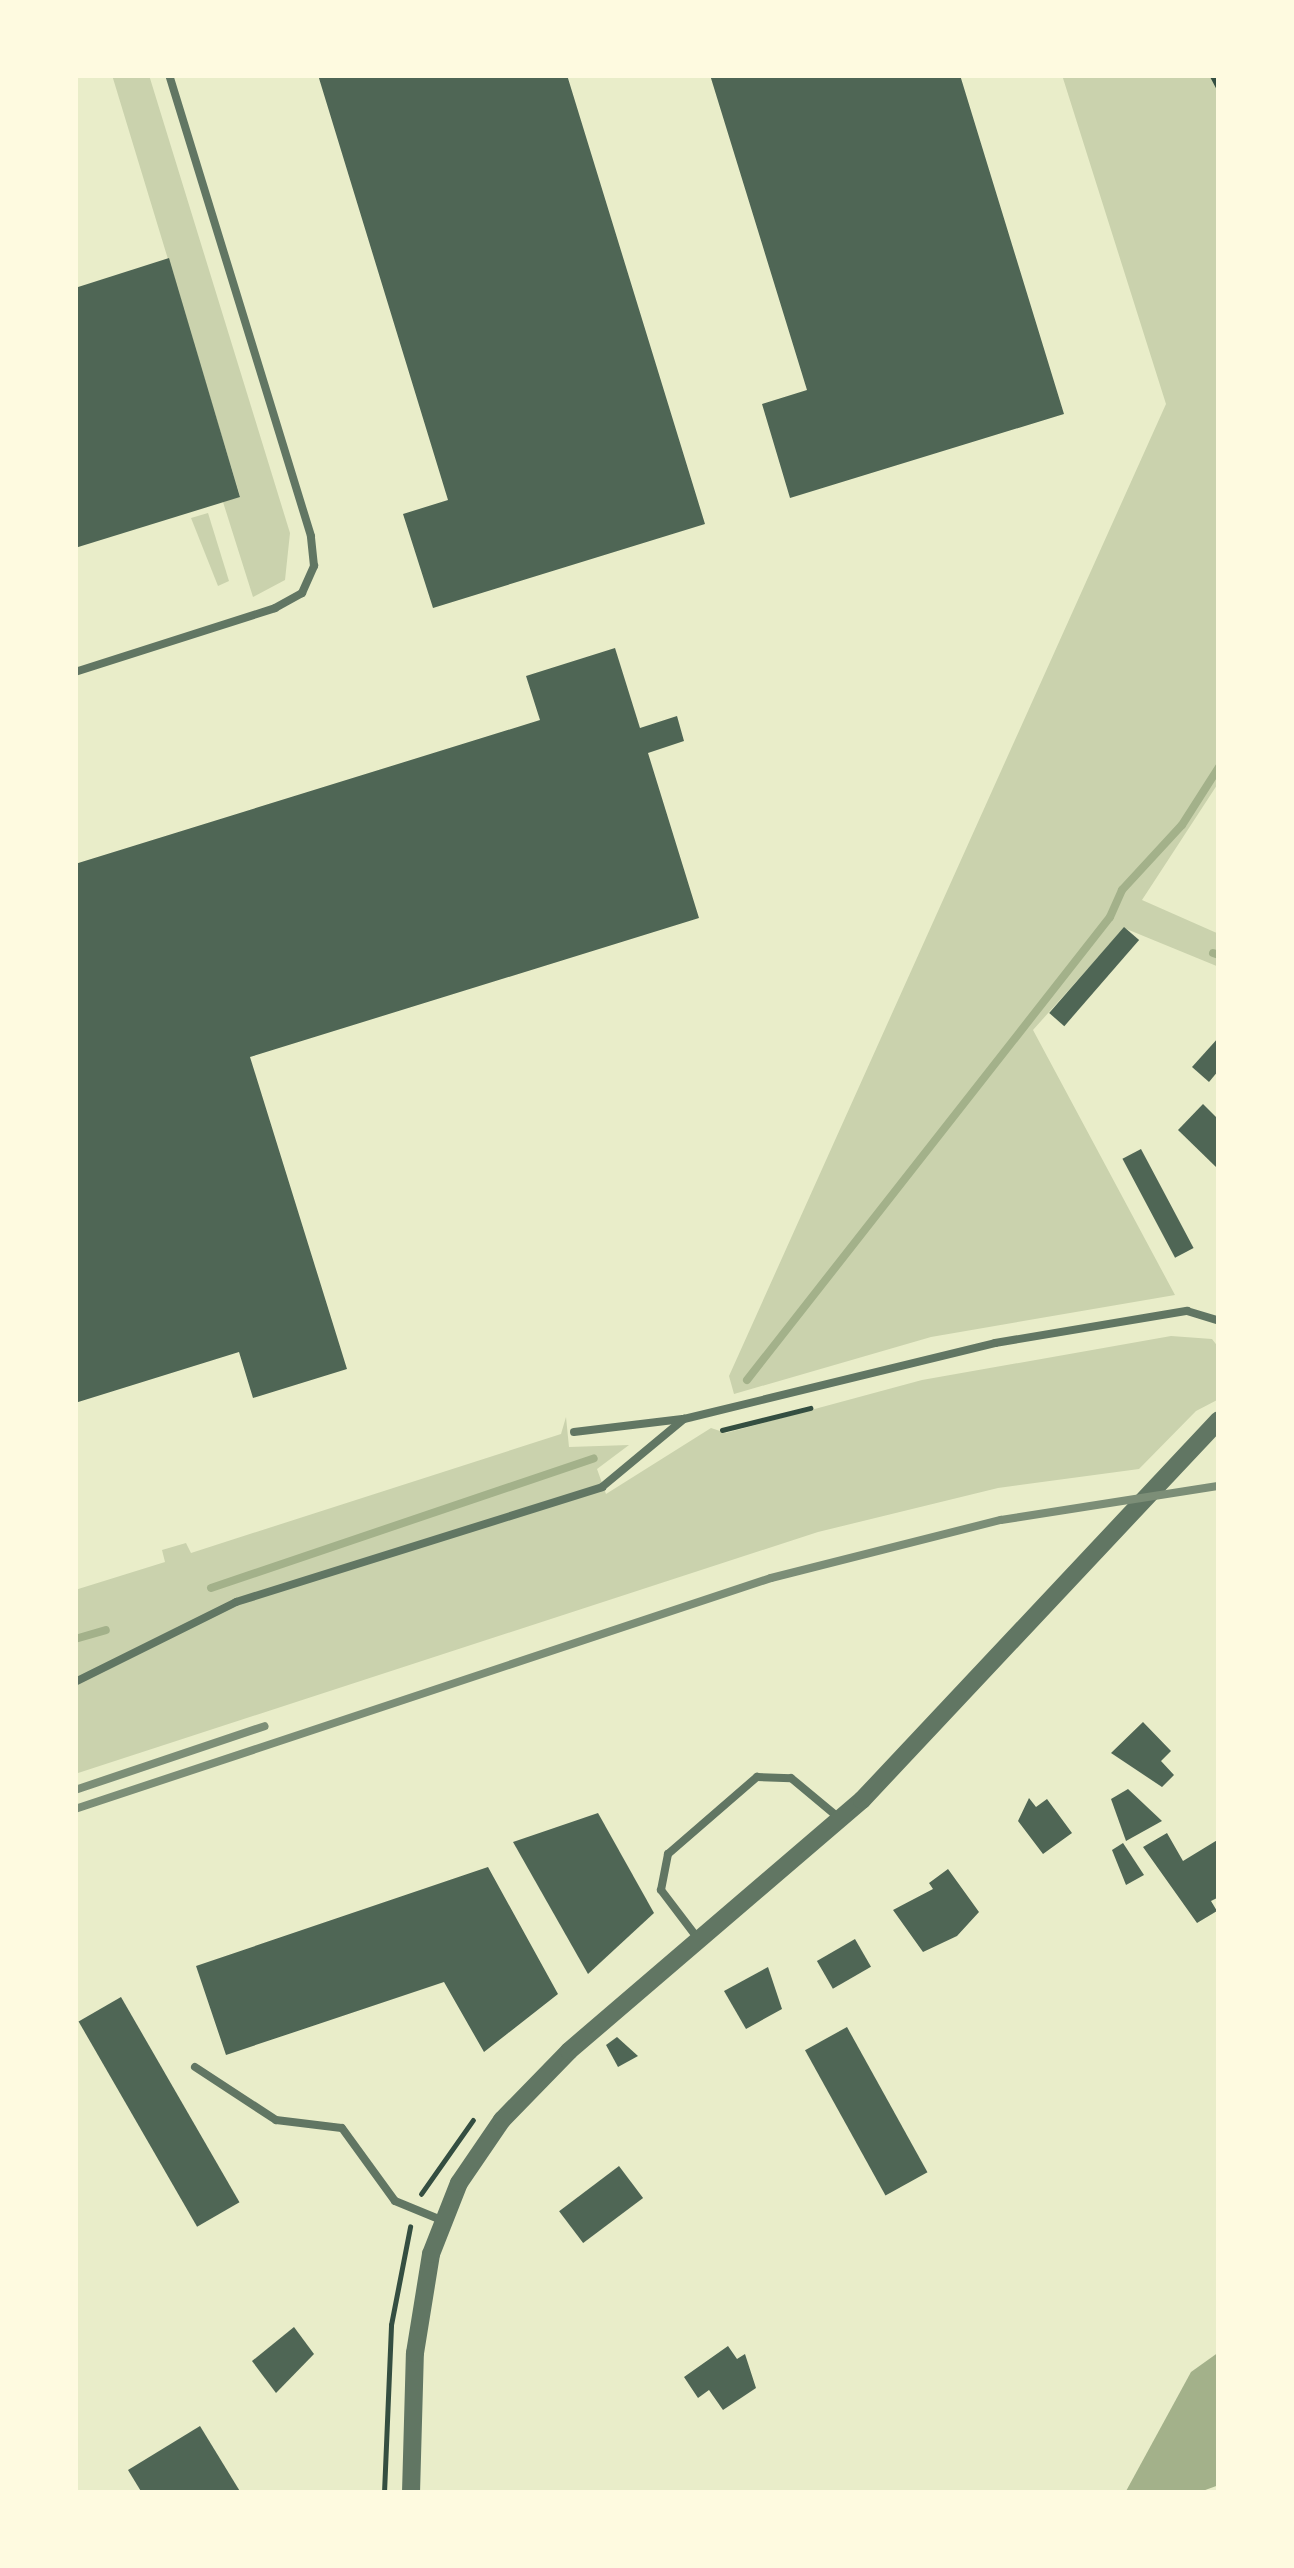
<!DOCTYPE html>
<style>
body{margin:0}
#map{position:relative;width:1294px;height:2568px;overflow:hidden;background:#e9edc9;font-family:Jost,sans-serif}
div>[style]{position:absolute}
.green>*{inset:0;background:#cad2ad}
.water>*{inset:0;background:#a3b18a}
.stream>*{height:8px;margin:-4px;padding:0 4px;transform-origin:4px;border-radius:4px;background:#a3b18a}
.building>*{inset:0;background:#4f6655;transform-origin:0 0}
.path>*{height:4.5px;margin:-2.25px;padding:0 2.25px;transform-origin:2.25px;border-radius:2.25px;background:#344e41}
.service>*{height:8px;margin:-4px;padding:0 4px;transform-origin:4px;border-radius:4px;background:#617663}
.tertiary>*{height:18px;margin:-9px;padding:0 9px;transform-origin:9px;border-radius:9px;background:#617663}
.rail>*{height:8px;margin:-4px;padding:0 4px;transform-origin:4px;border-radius:4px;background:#7c8e77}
span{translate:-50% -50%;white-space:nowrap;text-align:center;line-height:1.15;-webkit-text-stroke:9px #fefae0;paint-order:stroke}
.frame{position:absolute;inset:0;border:78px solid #fefae0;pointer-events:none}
</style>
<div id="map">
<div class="green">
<i style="clip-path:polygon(112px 75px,149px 75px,290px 533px,285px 580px,253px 597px,223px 502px,240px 496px)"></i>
<i style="clip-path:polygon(1062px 75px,1214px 75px,1219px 86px,1219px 782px,1142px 900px,1219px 934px,1219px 967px,1124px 928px,1033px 1030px,1175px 1295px,931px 1337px,734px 1394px,729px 1376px,1166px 404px)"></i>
<i style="clip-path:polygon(208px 513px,229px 581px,218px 586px,191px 518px)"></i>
<i style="clip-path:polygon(1171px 1336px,1212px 1339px,1219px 1348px,1219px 1399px,1196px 1411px,1139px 1469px,998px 1488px,818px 1532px,75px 1774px,75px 1590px,165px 1562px,162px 1550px,186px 1543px,191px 1553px,561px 1434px,566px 1417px,569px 1447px,629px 1445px,597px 1469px,606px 1494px,711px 1428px,726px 1433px,922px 1380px)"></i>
</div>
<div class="water">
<i style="clip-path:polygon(1219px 2352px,1219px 2485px,1197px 2493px,1125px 2493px,1191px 2372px)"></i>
</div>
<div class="stream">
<i style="left:1213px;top:953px;width:6px;rotate:18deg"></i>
<i style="left:747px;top:1380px;width:588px;rotate:-51.9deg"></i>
<i style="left:1110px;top:917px;width:30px;rotate:-66deg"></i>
<i style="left:1122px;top:890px;width:88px;rotate:-47.3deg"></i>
<i style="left:1182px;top:825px;width:69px;rotate:-57.5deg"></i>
<i style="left:211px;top:1588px;width:404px;rotate:-18.7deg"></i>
<i style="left:75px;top:1639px;width:32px;rotate:-16deg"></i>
</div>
<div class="building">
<i style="clip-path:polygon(318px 75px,567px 75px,705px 524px,433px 608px,403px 514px,448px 500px)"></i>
<i style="clip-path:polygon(710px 75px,960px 75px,1064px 414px,790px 498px,762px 404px,807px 390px)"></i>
<i style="clip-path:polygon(169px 258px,240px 497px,75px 548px,75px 288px)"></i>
<i style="clip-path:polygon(615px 648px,640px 728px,677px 716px,684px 741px,648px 753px,699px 918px,250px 1057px,347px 1369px,253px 1398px,239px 1352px,75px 1403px,75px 864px,540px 720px,526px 676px)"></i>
<i style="left:1124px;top:927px;width:20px;height:114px;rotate:41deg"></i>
<i style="clip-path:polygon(1219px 1037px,1219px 1070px,1209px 1082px,1192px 1067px)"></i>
<i style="clip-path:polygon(1203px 1104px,1219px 1120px,1217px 1168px,1178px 1130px)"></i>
<i style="left:1141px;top:1149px;width:112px;height:21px;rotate:62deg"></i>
<i style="clip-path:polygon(1143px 1722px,1171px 1751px,1161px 1761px,1174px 1775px,1162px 1787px,1111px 1753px)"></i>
<i style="clip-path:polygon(1128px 1789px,1162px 1821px,1126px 1841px,1111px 1799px)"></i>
<i style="clip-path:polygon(1029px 1798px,1036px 1807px,1047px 1799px,1072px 1833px,1043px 1854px,1018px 1821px)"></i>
<i style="clip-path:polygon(598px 1813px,654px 1913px,588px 1974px,513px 1842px)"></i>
<i style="clip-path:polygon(1167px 1833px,1183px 1861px,1219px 1839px,1219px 1897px,1211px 1901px,1217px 1911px,1197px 1923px,1143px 1847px)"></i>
<i style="clip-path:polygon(1123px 1843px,1144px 1875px,1126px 1885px,1112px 1850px)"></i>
<i style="clip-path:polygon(488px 1867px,558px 1994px,484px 2052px,444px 1982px,226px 2055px,196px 1966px)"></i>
<i style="clip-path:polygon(948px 1869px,979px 1912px,957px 1936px,923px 1952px,893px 1910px,933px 1889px,929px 1883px)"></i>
<i style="left:855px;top:1939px;width:32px;height:44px;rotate:60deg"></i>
<i style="clip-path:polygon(768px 1967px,782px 2009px,746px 2029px,724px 1991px)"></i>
<i style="left:121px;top:1997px;width:237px;height:49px;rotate:60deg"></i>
<i style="left:847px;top:2027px;width:166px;height:48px;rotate:61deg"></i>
<i style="clip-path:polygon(617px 2037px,638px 2056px,618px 2067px,606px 2045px)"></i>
<i style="left:619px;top:2166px;width:40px;height:75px;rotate:53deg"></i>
<i style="clip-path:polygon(294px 2327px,314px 2354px,276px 2393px,252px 2361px)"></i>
<i style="clip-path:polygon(728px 2346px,737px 2359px,745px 2354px,756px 2388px,723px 2410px,709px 2390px,698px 2398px,684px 2377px)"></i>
<i style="clip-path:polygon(200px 2426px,241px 2493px,142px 2493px,128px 2470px)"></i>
</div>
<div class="path">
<i style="left:1212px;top:75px;width:15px;rotate:62deg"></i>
<i style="left:722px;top:1430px;width:91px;rotate:-14deg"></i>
<i style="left:421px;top:2194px;width:90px;rotate:-54.9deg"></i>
<i style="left:384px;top:2493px;width:168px;rotate:-87.6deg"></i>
<i style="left:391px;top:2325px;width:100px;rotate:-79deg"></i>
</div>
<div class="service">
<i style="left:75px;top:672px;width:210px;rotate:-17.7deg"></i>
<i style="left:275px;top:608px;width:31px;rotate:-29deg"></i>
<i style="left:302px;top:593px;width:30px;rotate:-66deg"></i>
<i style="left:314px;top:566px;width:30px;rotate:-96deg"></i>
<i style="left:311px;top:536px;width:482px;rotate:-107.1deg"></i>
<i style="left:574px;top:1432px;width:109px;rotate:-6.9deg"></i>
<i style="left:75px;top:1682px;width:180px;rotate:-26.4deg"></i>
<i style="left:236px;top:1602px;width:384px;rotate:-17.4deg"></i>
<i style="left:602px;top:1487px;width:107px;rotate:-39.7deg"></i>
<i style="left:684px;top:1419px;width:320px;rotate:-13.7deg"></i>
<i style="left:995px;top:1343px;width:195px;rotate:-9.5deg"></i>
<i style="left:1187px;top:1311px;width:34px;rotate:17deg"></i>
<i style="left:699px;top:1940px;width:63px;rotate:-127.2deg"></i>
<i style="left:661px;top:1890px;width:37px;rotate:-79deg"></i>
<i style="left:668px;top:1854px;width:118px;rotate:-40.9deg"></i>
<i style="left:757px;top:1777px;width:34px;rotate:2deg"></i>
<i style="left:791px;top:1778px;width:62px;rotate:39.8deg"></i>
<i style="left:195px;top:2067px;width:97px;rotate:33.2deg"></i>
<i style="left:276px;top:2120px;width:66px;rotate:6.9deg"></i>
<i style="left:342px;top:2128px;width:90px;rotate:54deg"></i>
<i style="left:395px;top:2201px;width:50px;rotate:22.4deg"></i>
</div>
<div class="tertiary">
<i style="left:411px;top:2493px;width:140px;rotate:-88.4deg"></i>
<i style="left:415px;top:2353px;width:100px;rotate:-80.8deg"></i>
<i style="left:431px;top:2254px;width:76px;rotate:-68.5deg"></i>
<i style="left:459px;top:2183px;width:76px;rotate:-55.7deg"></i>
<i style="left:502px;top:2120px;width:96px;rotate:-45.8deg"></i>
<i style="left:569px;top:2051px;width:386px;rotate:-40.6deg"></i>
<i style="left:862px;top:1800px;width:521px;rotate:-46.79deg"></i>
</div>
<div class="rail">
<i style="left:75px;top:1790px;width:200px;rotate:-18.6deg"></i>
<i style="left:75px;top:1809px;width:733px;rotate:-18.36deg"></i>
<i style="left:771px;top:1578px;width:237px;rotate:-14.2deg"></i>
<i style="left:1001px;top:1520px;width:221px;rotate:-8.9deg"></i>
</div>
<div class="frame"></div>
</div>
